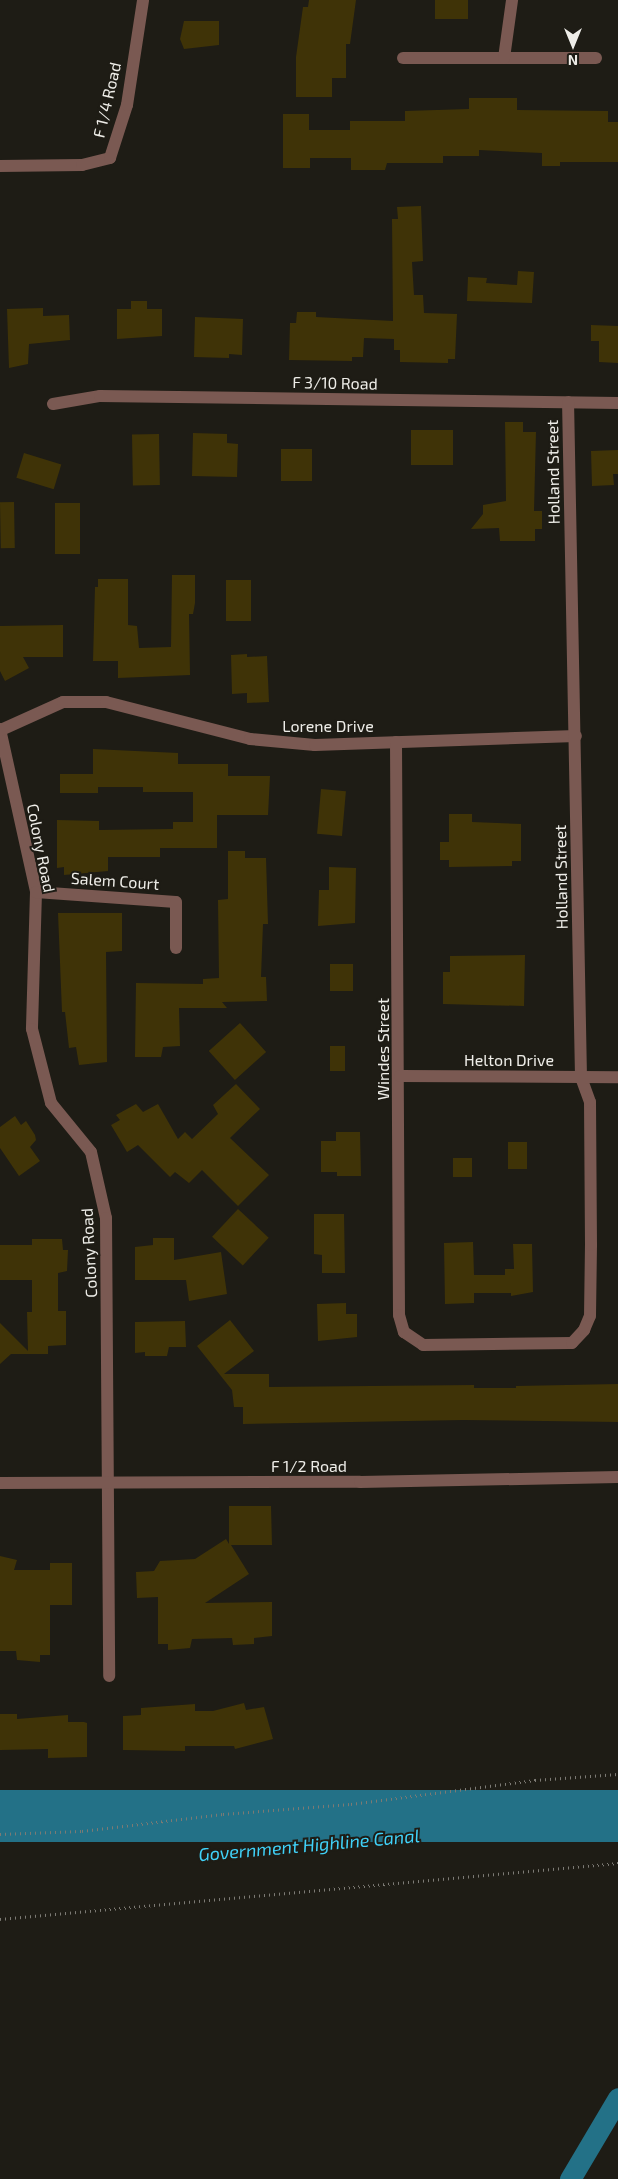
<!DOCTYPE html>
<style>
body{margin:0}
#map{position:relative;width:618px;height:2179px;overflow:hidden;background:#1e1c15;font-family:"Exo 2",sans-serif}
div>[style]{position:absolute}
.water>*{inset:0;background:#237187;transform-origin:0 0}
.canal>*{height:21px;margin:-10.5px;padding:0 10.5px;transform-origin:10.5px;border-radius:10.5px;background:#237187}
.building>*{inset:0;background:#3f3307;transform-origin:0 0}
.path>*{height:3px;margin-top:-1.5px;transform-origin:0;background:repeating-linear-gradient(90deg,#7c7a74 0 1px,transparent 0 5px)}
.minor>*{height:12px;margin:-6px;padding:0 6px;transform-origin:6px;border-radius:6px;background:#7a5952}
span{translate:-50% -50%;white-space:nowrap;text-align:center;line-height:1.15;-webkit-text-stroke:4px #1e1c15;paint-order:stroke}
.street-label{font-size:16px;color:#eeede8}
.water-label{font-size:18px;color:#40d2f9;font-style:italic}
.north{position:absolute;left:548px;top:20px;width:50px;height:50px;-webkit-text-stroke:4px #1e1c15;paint-order:stroke;rotate:180deg;font-size:14px;font-weight:700;line-height:20px;text-align:center;color:#eeede8}
.north::after{content:'';display:block;margin:auto;width:18px;height:22px;background:#eeede8;clip-path:polygon(50% 0,100% 100%,50% 72%,0 100%)}
</style>
<div id="map">
<div class="water">
<i style="left:618px;top:1790px;width:52px;height:621px;rotate:90deg"></i>
</div>
<div class="canal">
<i style="left:570px;top:2179px;width:94px;rotate:-59.3deg"></i>
</div>
<div class="building">
<i style="clip-path:polygon(309px 0,356px 0,350px 44px,346px 44px,346px 78px,332px 78px,332px 97px,296px 97px,296px 57px,303px 7px,308px 7px)"></i>
<i style="left:435px;top:0;width:33px;height:19px"></i>
<i style="clip-path:polygon(184px 21px,219px 21px,219px 45px,184px 49px,180px 39px)"></i>
<i style="clip-path:polygon(469px 98px,517px 98px,517px 110px,608px 111px,608px 122px,618px 122px,618px 162px,560px 162px,560px 166px,542px 166px,542px 153px,479px 150px,479px 156px,443px 156px,443px 163px,387px 163px,385px 170px,351px 170px,351px 158px,310px 158px,310px 168px,283px 168px,283px 114px,309px 114px,309px 130px,350px 130px,350px 121px,405px 121px,405px 111px,469px 109px)"></i>
<i style="clip-path:polygon(421px 206px,423px 261px,412px 262px,414px 295px,423px 295px,424px 313px,457px 314px,455px 359px,448px 359px,448px 363px,400px 362px,400px 350px,394px 350px,394px 339px,364px 338px,363px 357px,352px 357px,352px 361px,289px 360px,290px 323px,296px 323px,297px 312px,316px 312px,316px 317px,393px 321px,392px 219px,398px 219px,397px 207px)"></i>
<i style="clip-path:polygon(518px 271px,534px 272px,532px 303px,467px 301px,468px 277px,487px 278px,486px 283px,517px 285px)"></i>
<i style="clip-path:polygon(131px 301px,147px 301px,147px 309px,162px 309px,162px 336px,117px 339px,117px 309px,131px 309px)"></i>
<i style="clip-path:polygon(43px 308px,43px 316px,69px 315px,70px 340px,29px 344px,28px 364px,9px 368px,7px 309px)"></i>
<i style="clip-path:polygon(195px 317px,243px 319px,242px 355px,229px 354px,229px 358px,194px 357px)"></i>
<i style="clip-path:polygon(591px 325px,618px 326px,618px 363px,599px 362px,599px 341px,591px 341px)"></i>
<i style="clip-path:polygon(505px 422px,523px 422px,523px 432px,536px 432px,534px 511px,542px 511px,542px 529px,535px 529px,535px 541px,500px 541px,499px 528px,471px 529px,483px 514px,483px 505px,506px 501px)"></i>
<i style="left:411px;top:430px;width:42px;height:35px"></i>
<i style="clip-path:polygon(193px 433px,227px 434px,227px 443px,238px 444px,237px 477px,192px 476px)"></i>
<i style="left:159px;top:434px;width:51px;height:27px;rotate:89deg"></i>
<i style="left:281px;top:449px;width:31px;height:32px"></i>
<i style="clip-path:polygon(618px 450px,618px 474px,613px 474px,614px 485px,592px 486px,591px 451px)"></i>
<i style="left:24px;top:453px;width:39px;height:26px;rotate:17deg"></i>
<i style="left:14px;top:502px;width:46px;height:14px;rotate:89deg"></i>
<i style="left:55px;top:503px;width:25px;height:51px"></i>
<i style="clip-path:polygon(172px 575px,195px 575px,195px 603px,193px 614px,189px 614px,190px 675px,118px 678px,118px 661px,93px 661px,95px 587px,98px 587px,98px 579px,128px 579px,128px 625px,137px 626px,139px 648px,171px 647px)"></i>
<i style="left:226px;top:580px;width:25px;height:41px"></i>
<i style="clip-path:polygon(63px 625px,63px 657px,23px 657px,29px 668px,5px 681px,0 671px,0 626px)"></i>
<i style="clip-path:polygon(247px 654px,247px 657px,267px 656px,269px 702px,247px 703px,247px 693px,232px 694px,231px 655px)"></i>
<i style="clip-path:polygon(93px 749px,178px 753px,178px 764px,228px 764px,228px 776px,270px 776px,268px 815px,217px 815px,217px 848px,160px 848px,160px 857px,108px 857px,108px 871px,64px 875px,64px 867px,57px 868px,57px 820px,99px 821px,99px 830px,173px 829px,173px 822px,193px 822px,193px 792px,143px 792px,143px 787px,98px 787px,98px 793px,60px 793px,60px 774px,93px 774px)"></i>
<i style="left:321px;top:789px;width:25px;height:45px;rotate:5deg"></i>
<i style="clip-path:polygon(449px 814px,472px 814px,472px 822px,521px 824px,521px 861px,512px 861px,512px 866px,449px 867px,449px 860px,440px 860px,440px 842px,449px 842px)"></i>
<i style="clip-path:polygon(228px 851px,245px 851px,245px 858px,266px 858px,268px 924px,263px 924px,261px 977px,266px 977px,267px 1001px,222px 1002px,227px 1008px,179px 1008px,180px 1046px,163px 1047px,161px 1057px,135px 1057px,136px 983px,203px 984px,203px 979px,219px 978px,218px 900px,228px 899px)"></i>
<i style="clip-path:polygon(329px 867px,356px 868px,355px 923px,318px 926px,319px 890px,329px 890px)"></i>
<i style="clip-path:polygon(58px 913px,122px 913px,122px 951px,106px 952px,107px 1062px,79px 1065px,76px 1047px,69px 1048px,65px 1012px,62px 1012px)"></i>
<i style="clip-path:polygon(525px 955px,524px 1006px,443px 1004px,443px 972px,450px 972px,450px 956px)"></i>
<i style="left:330px;top:964px;width:23px;height:27px"></i>
<i style="left:240px;top:1023px;width:39px;height:42px;rotate:48deg"></i>
<i style="left:330px;top:1046px;width:15px;height:25px"></i>
<i style="clip-path:polygon(236px 1084px,260px 1109px,230px 1138px,269px 1175px,238px 1206px,202px 1170px,189px 1183px,175px 1172px,170px 1177px,138px 1145px,127px 1152px,111px 1125px,120px 1120px,116px 1115px,136px 1104px,143px 1112px,158px 1104px,178px 1139px,185px 1132px,192px 1139px,218px 1114px,213px 1105px)"></i>
<i style="clip-path:polygon(15px 1116px,21px 1125px,26px 1121px,35px 1135px,36px 1140px,30px 1147px,40px 1161px,19px 1176px,0 1148px,0 1127px)"></i>
<i style="clip-path:polygon(336px 1132px,360px 1132px,361px 1176px,337px 1176px,337px 1172px,321px 1172px,321px 1141px,336px 1141px)"></i>
<i style="left:508px;top:1142px;width:19px;height:27px"></i>
<i style="left:453px;top:1158px;width:19px;height:19px"></i>
<i style="left:238px;top:1209px;width:42px;height:38px;rotate:43deg"></i>
<i style="clip-path:polygon(314px 1214px,344px 1214px,345px 1273px,322px 1273px,322px 1255px,314px 1254px)"></i>
<i style="clip-path:polygon(153px 1238px,174px 1238px,174px 1260px,221px 1252px,227px 1294px,189px 1301px,186px 1280px,135px 1280px,135px 1247px,153px 1245px)"></i>
<i style="clip-path:polygon(32px 1239px,62px 1239px,63px 1250px,68px 1250px,67px 1271px,58px 1273px,58px 1311px,66px 1311px,66px 1345px,48px 1346px,48px 1354px,11px 1354px,0 1364px,0 1323px,28px 1351px,27px 1312px,32px 1312px,32px 1280px,0 1280px,0 1245px,32px 1245px)"></i>
<i style="clip-path:polygon(473px 1242px,474px 1275px,505px 1275px,505px 1269px,514px 1269px,513px 1244px,532px 1244px,533px 1292px,511px 1296px,511px 1293px,474px 1293px,474px 1303px,445px 1304px,444px 1243px)"></i>
<i style="clip-path:polygon(346px 1303px,346px 1314px,357px 1314px,357px 1337px,318px 1341px,317px 1304px)"></i>
<i style="clip-path:polygon(230px 1320px,254px 1351px,224px 1374px,269px 1374px,269px 1387px,474px 1385px,474px 1388px,516px 1388px,516px 1386px,618px 1384px,618px 1422px,463px 1420px,243px 1424px,243px 1407px,234px 1407px,232px 1390px,197px 1346px)"></i>
<i style="clip-path:polygon(185px 1321px,186px 1347px,169px 1347px,167px 1356px,145px 1356px,145px 1352px,135px 1353px,135px 1322px)"></i>
<i style="clip-path:polygon(229px 1506px,271px 1506px,272px 1545px,231px 1545px,249px 1574px,205px 1603px,272px 1602px,272px 1636px,254px 1638px,254px 1644px,233px 1645px,232px 1638px,192px 1639px,190px 1648px,168px 1650px,168px 1644px,158px 1644px,158px 1597px,137px 1598px,136px 1572px,154px 1571px,160px 1561px,195px 1559px,226px 1539px,229px 1544px)"></i>
<i style="clip-path:polygon(0 1556px,17px 1560px,14px 1570px,50px 1570px,50px 1563px,72px 1563px,72px 1605px,50px 1605px,50px 1655px,40px 1655px,40px 1662px,17px 1660px,16px 1651px,0 1651px)"></i>
<i style="clip-path:polygon(244px 1703px,246px 1710px,264px 1707px,273px 1739px,235px 1749px,234px 1746px,185px 1746px,185px 1751px,123px 1750px,123px 1716px,141px 1715px,141px 1708px,195px 1704px,195px 1711px,213px 1711px)"></i>
<i style="clip-path:polygon(0 1714px,17px 1714px,17px 1719px,68px 1715px,68px 1722px,84px 1722px,87px 1723px,87px 1757px,48px 1758px,48px 1749px,0 1750px)"></i>
</div>
<div class="path">
<i style="left:0;top:1834px;width:82px;rotate:-2.1deg"></i>
<i style="left:82px;top:1831px;width:142px;rotate:-6.9deg"></i>
<i style="left:223px;top:1814px;width:128px;rotate:-4.5deg"></i>
<i style="left:351px;top:1804px;width:186px;rotate:-7.4deg"></i>
<i style="left:535px;top:1780px;width:83px;rotate:-4.1deg"></i>
<i style="left:0;top:1919px;width:621px;rotate:-5.18deg"></i>
</div>
<div class="minor">
<i style="left:403px;top:58px;width:193px"></i>
<i style="left:504px;top:58px;width:59px;rotate:-82.1deg"></i>
<i style="left:0;top:166px;width:82px;rotate:-0.7deg"></i>
<i style="left:82px;top:165px;width:29px;rotate:-14deg"></i>
<i style="left:110px;top:158px;width:56px;rotate:-72.2deg"></i>
<i style="left:127px;top:105px;width:106px;rotate:-81.3deg"></i>
<i style="left:53px;top:404px;width:48px;rotate:-9.7deg"></i>
<i style="left:100px;top:396px;width:518px;rotate:0.77deg"></i>
<i style="left:0;top:729px;width:167px;rotate:77.5deg"></i>
<i style="left:36px;top:892px;width:137px;rotate:91.7deg"></i>
<i style="left:32px;top:1029px;width:76px;rotate:75.6deg"></i>
<i style="left:51px;top:1103px;width:63px;rotate:50.8deg"></i>
<i style="left:91px;top:1152px;width:68px;rotate:77.2deg"></i>
<i style="left:106px;top:1218px;width:458px;rotate:89.6deg"></i>
<i style="left:1px;top:730px;width:68px;rotate:-24.3deg"></i>
<i style="left:63px;top:702px;width:43px"></i>
<i style="left:106px;top:702px;width:149px;rotate:14.4deg"></i>
<i style="left:250px;top:739px;width:65px;rotate:5.3deg"></i>
<i style="left:315px;top:745px;width:261px;rotate:-2deg"></i>
<i style="left:396px;top:742px;width:573px;rotate:89.7deg"></i>
<i style="left:399px;top:1315px;width:18px;rotate:74deg"></i>
<i style="left:404px;top:1332px;width:23px;rotate:34deg"></i>
<i style="left:423px;top:1345px;width:149px;rotate:-0.8deg"></i>
<i style="left:572px;top:1343px;width:18px;rotate:-47deg"></i>
<i style="left:584px;top:1330px;width:15px;rotate:-67deg"></i>
<i style="left:590px;top:1316px;width:71px;rotate:-89.2deg"></i>
<i style="left:591px;top:1245px;width:143px;rotate:-90.4deg"></i>
<i style="left:590px;top:1102px;width:27px;rotate:-110deg"></i>
<i style="left:581px;top:1077px;width:675px;rotate:-91.1deg"></i>
<i style="left:36px;top:892px;width:140px;rotate:4.1deg"></i>
<i style="left:176px;top:902px;width:46px;rotate:90deg"></i>
<i style="left:400px;top:1076px;width:218px;rotate:0.3deg"></i>
<i style="left:0;top:1483px;width:360px;rotate:-0.2deg"></i>
<i style="left:360px;top:1482px;width:258px;rotate:-1.1deg"></i>
</div>
<div class="street-label">
<span style="left:107px;top:100px;rotate:-77deg">F 1/4 Road</span>
<span style="left:335px;top:383px;rotate:1deg">F 3/10 Road</span>
<span style="left:553px;top:472px;rotate:-91deg">Holland Street</span>
<span style="left:328px;top:726px">Lorene Drive</span>
<span style="left:41px;top:848px;rotate:79deg">Colony Road</span>
<span style="left:561px;top:877px;rotate:-91deg">Holland Street</span>
<span style="left:115px;top:881px;rotate:4deg">Salem Court</span>
<span style="left:383px;top:1049px;rotate:-90deg">Windes Street</span>
<span style="left:509px;top:1060px">Helton Drive</span>
<span style="left:89px;top:1253px;rotate:-93deg">Colony Road</span>
<span style="left:309px;top:1466px">F 1/2 Road</span>
</div>
<div class="water-label">
<span style="left:309px;top:1845px;rotate:-5deg">Government Highline Canal</span>
</div>
<div class="north">N</div>
</div>
